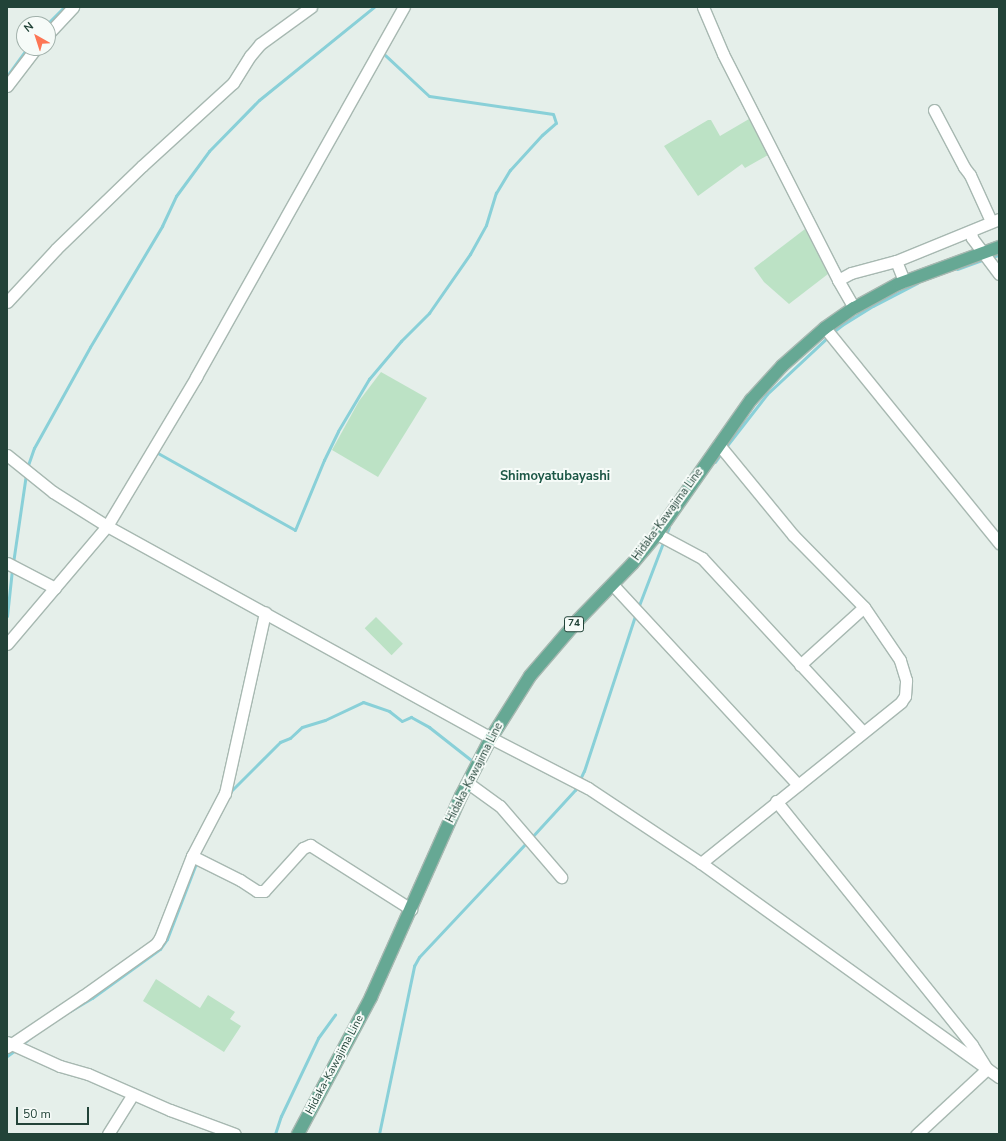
<!DOCTYPE html>
<style>
body{margin:0}
#map{position:relative;width:1006px;height:1141px;overflow:hidden;background:#e5efea;font-family:"Nunito Sans",sans-serif}
div>[style]{position:absolute}
.green>*{inset:0;background:#bce2c5;transform-origin:0 0}
.stream>*{height:3px;margin:-1.5px;padding:0 1.5px;transform-origin:1.5px;border-radius:1.5px;background:#89d0d8}
.roads{filter:drop-shadow(1px 0 #a7b8b1) drop-shadow(-1px 0 #a7b8b1) drop-shadow(0 1px #a7b8b1) drop-shadow(0 -1px #a7b8b1)}
.minor>*{height:11px;margin:-5.5px;padding:0 5.5px;transform-origin:5.5px;border-radius:5.5px;background:#fff}
.primary>*{height:12px;margin:-6px;padding:0 6px;transform-origin:6px;border-radius:6px;background:#66a894}
span{translate:-50% -50%;white-space:nowrap;text-align:center;line-height:1.15;-webkit-text-stroke:4px #f6fbf8;paint-order:stroke}
.shield-label span{padding:1px 3px;background:#f6fbf8;border:1px solid;border-radius:3px;-webkit-text-stroke-width:0}
.shield-label{font-size:10px;color:#224338;font-weight:700}
.street-label{font-size:11px;color:#224338}
.quarter-label{font-size:13px;color:#1c5746;font-weight:700}
.frame{position:absolute;inset:0;border:8px solid #224338;pointer-events:none}
.north{position:absolute;left:16px;top:16px;width:40px;height:40px;box-sizing:border-box;background:#f6fbf8;border:1px solid #a1b1ab;border-radius:50%;rotate:321deg;font-size:11px;font-weight:700;line-height:16px;text-align:center;color:#224338}
.north::after{content:'';display:block;margin:auto;width:14px;height:18px;background:#fd7655;clip-path:polygon(50% 0,100% 100%,50% 72%,0 100%)}
.scale{position:absolute;left:16px;top:1107px;width:73px;height:18px;box-sizing:border-box;border:2px solid #224338;border-top:0;padding-left:5px;font-size:12px;line-height:14px;white-space:nowrap;color:#224338;-webkit-text-stroke:3px #f6fbf8;paint-order:stroke}
</style>
<div id="map">
<div class="green">
<i style="clip-path:polygon(749px 119px,768px 155px,745px 168px,742px 164px,698px 196px,664px 146px,708px 120px,711px 120px,720px 136px)"></i>
<i style="clip-path:polygon(805px 229px,828px 274px,789px 304px,764px 282px,754px 268px)"></i>
<i style="clip-path:polygon(381px 372px,427px 398px,378px 477px,332px 450px,359px 401px)"></i>
<i style="left:376px;top:617px;width:38px;height:16px;rotate:45deg"></i>
<i style="clip-path:polygon(156px 979px,200px 1008px,208px 995px,235px 1012px,230px 1019px,241px 1026px,224px 1052px,143px 1001px)"></i>
</div>
<div class="stream">
<i style="left:47px;top:24px;width:24px;rotate:-45deg"></i>
<i style="left:7px;top:76px;width:34px;rotate:-54deg"></i>
<i style="left:991px;top:257px;width:8px;rotate:-14deg"></i>
<i style="left:957px;top:269px;width:30px;rotate:-20deg"></i>
<i style="left:833px;top:332px;width:11px;rotate:-38deg"></i>
<i style="left:842px;top:325px;width:36px;rotate:-32deg"></i>
<i style="left:873px;top:306px;width:50px;rotate:-27.6deg"></i>
<i style="left:725px;top:448px;width:68px;rotate:-52.1deg"></i>
<i style="left:767px;top:394px;width:85px;rotate:-43.1deg"></i>
<i style="left:156px;top:452px;width:159px;rotate:29.3deg"></i>
<i style="left:295px;top:530px;width:76px;rotate:-67.5deg"></i>
<i style="left:324px;top:460px;width:32px;rotate:-64deg"></i>
<i style="left:338px;top:431px;width:61px;rotate:-59.2deg"></i>
<i style="left:369px;top:379px;width:50px;rotate:-49.9deg"></i>
<i style="left:401px;top:341px;width:40px;rotate:-45deg"></i>
<i style="left:429px;top:313px;width:72px;rotate:-55.2deg"></i>
<i style="left:470px;top:254px;width:33px;rotate:-61deg"></i>
<i style="left:486px;top:225px;width:34px;rotate:-73deg"></i>
<i style="left:496px;top:193px;width:27px;rotate:-59deg"></i>
<i style="left:510px;top:170px;width:47px;rotate:-47.6deg"></i>
<i style="left:542px;top:135px;width:18px;rotate:-41deg"></i>
<i style="left:556px;top:123px;width:9px;rotate:-108deg"></i>
<i style="left:553px;top:114px;width:125px;rotate:-171.7deg"></i>
<i style="left:429px;top:96px;width:60px;rotate:-137deg"></i>
<i style="left:715px;top:462px;width:12px;rotate:-55deg"></i>
<i style="left:27px;top:468px;width:21px;rotate:-71deg"></i>
<i style="left:34px;top:448px;width:115px;rotate:-61deg"></i>
<i style="left:90px;top:347px;width:141px;rotate:-59.2deg"></i>
<i style="left:162px;top:226px;width:33px;rotate:-65deg"></i>
<i style="left:176px;top:196px;width:56px;rotate:-53.7deg"></i>
<i style="left:209px;top:151px;width:71px;rotate:-45.6deg"></i>
<i style="left:259px;top:100px;width:148px;rotate:-39deg"></i>
<i style="left:13px;top:563px;width:90px;rotate:-81.7deg"></i>
<i style="left:638px;top:608px;width:87px;rotate:-69.1deg"></i>
<i style="left:7px;top:616px;width:47px;rotate:-83.9deg"></i>
<i style="left:229px;top:795px;width:4px;rotate:-63deg"></i>
<i style="left:231px;top:791px;width:69px;rotate:-45deg"></i>
<i style="left:280px;top:742px;width:11px;rotate:-22deg"></i>
<i style="left:290px;top:738px;width:16px;rotate:-43deg"></i>
<i style="left:302px;top:727px;width:24px;rotate:-17deg"></i>
<i style="left:325px;top:720px;width:42px;rotate:-25.3deg"></i>
<i style="left:363px;top:702px;width:28px;rotate:19deg"></i>
<i style="left:389px;top:711px;width:16px;rotate:38deg"></i>
<i style="left:402px;top:721px;width:10px;rotate:-24deg"></i>
<i style="left:411px;top:717px;width:21px;rotate:29deg"></i>
<i style="left:429px;top:727px;width:53px;rotate:38.2deg"></i>
<i style="left:531px;top:838px;width:65px;rotate:-47.5deg"></i>
<i style="left:575px;top:790px;width:21px;rotate:-65deg"></i>
<i style="left:584px;top:771px;width:166px;rotate:-71.8deg"></i>
<i style="left:70px;top:1011px;width:26px;rotate:-31deg"></i>
<i style="left:92px;top:998px;width:84px;rotate:-35.8deg"></i>
<i style="left:160px;top:949px;width:12px;rotate:-55deg"></i>
<i style="left:167px;top:939px;width:84px;rotate:-69deg"></i>
<i style="left:21px;top:1045px;width:13px;rotate:-39deg"></i>
<i style="left:7px;top:1056px;width:12px;rotate:-35deg"></i>
<i style="left:275px;top:1134px;width:19px;rotate:-72deg"></i>
<i style="left:281px;top:1116px;width:86px;rotate:-64.6deg"></i>
<i style="left:318px;top:1038px;width:29px;rotate:-54deg"></i>
<i style="left:379px;top:1134px;width:172px;rotate:-78.2deg"></i>
<i style="left:414px;top:966px;width:10px;rotate:-61deg"></i>
<i style="left:419px;top:957px;width:158px;rotate:-46.8deg"></i>
</div>
<div class="roads">
<div class="minor">
<i style="left:703px;top:7px;width:51px;rotate:66.9deg"></i>
<i style="left:723px;top:54px;width:254px;rotate:63deg"></i>
<i style="left:838px;top:280px;width:32px;rotate:60deg"></i>
<i style="left:48px;top:34px;width:37px;rotate:-47deg"></i>
<i style="left:7px;top:86px;width:48px;rotate:-52.7deg"></i>
<i style="left:934px;top:110px;width:64px;rotate:62.2deg"></i>
<i style="left:964px;top:167px;width:10px;rotate:53deg"></i>
<i style="left:970px;top:175px;width:51px;rotate:65.5deg"></i>
<i style="left:971px;top:231px;width:7px;rotate:82deg"></i>
<i style="left:972px;top:238px;width:45px;rotate:53.1deg"></i>
<i style="left:896px;top:261px;width:22px;rotate:68deg"></i>
<i style="left:838px;top:280px;width:15px;rotate:-28deg"></i>
<i style="left:851px;top:273px;width:47px;rotate:-14.9deg"></i>
<i style="left:896px;top:261px;width:111px;rotate:-22.2deg"></i>
<i style="left:7px;top:302px;width:72px;rotate:-47.2deg"></i>
<i style="left:56px;top:249px;width:120px;rotate:-44deg"></i>
<i style="left:142px;top:166px;width:123px;rotate:-42.4deg"></i>
<i style="left:233px;top:83px;width:32px;rotate:-58deg"></i>
<i style="left:250px;top:56px;width:16px;rotate:-50deg"></i>
<i style="left:260px;top:44px;width:63px;rotate:-36deg"></i>
<i style="left:825px;top:328px;width:277px;rotate:51deg"></i>
<i style="left:7px;top:455px;width:59px;rotate:38.8deg"></i>
<i style="left:53px;top:492px;width:64px;rotate:32.2deg"></i>
<i style="left:107px;top:526px;width:439px;rotate:28.9deg"></i>
<i style="left:491px;top:738px;width:109px;rotate:27.3deg"></i>
<i style="left:588px;top:788px;width:136px;rotate:33.6deg"></i>
<i style="left:701px;top:863px;width:367px;rotate:35.7deg"></i>
<i style="left:657px;top:534px;width:51px;rotate:28.1deg"></i>
<i style="left:702px;top:558px;width:237px;rotate:47.2deg"></i>
<i style="left:7px;top:563px;width:54px;rotate:27.5deg"></i>
<i style="left:612px;top:584px;width:274px;rotate:47.2deg"></i>
<i style="left:7px;top:644px;width:155px;rotate:-49.7deg"></i>
<i style="left:107px;top:526px;width:174px;rotate:-59.1deg"></i>
<i style="left:196px;top:377px;width:424px;rotate:-60.7deg"></i>
<i style="left:800px;top:665px;width:86px;rotate:-42.2deg"></i>
<i style="left:468px;top:783px;width:39px;rotate:36deg"></i>
<i style="left:500px;top:806px;width:94px;rotate:49.3deg"></i>
<i style="left:776px;top:801px;width:313px;rotate:51.2deg"></i>
<i style="left:972px;top:1045px;width:28px;rotate:58deg"></i>
<i style="left:987px;top:1069px;width:96px;rotate:137.1deg"></i>
<i style="left:192px;top:856px;width:54px;rotate:26.6deg"></i>
<i style="left:240px;top:880px;width:20px;rotate:33deg"></i>
<i style="left:257px;top:891px;width:7px"></i>
<i style="left:264px;top:891px;width:58px;rotate:-47.8deg"></i>
<i style="left:303px;top:848px;width:8px;rotate:-23deg"></i>
<i style="left:310px;top:845px;width:120px;rotate:32.4deg"></i>
<i style="left:701px;top:863px;width:257px;rotate:-38.8deg"></i>
<i style="left:901px;top:702px;width:7px;rotate:-56deg"></i>
<i style="left:905px;top:696px;width:16px;rotate:-86deg"></i>
<i style="left:906px;top:680px;width:21px;rotate:-107deg"></i>
<i style="left:900px;top:660px;width:64px;rotate:-124.2deg"></i>
<i style="left:864px;top:607px;width:101px;rotate:-134.6deg"></i>
<i style="left:793px;top:535px;width:117px;rotate:-129.4deg"></i>
<i style="left:7px;top:1042px;width:58px;rotate:24.4deg"></i>
<i style="left:60px;top:1066px;width:29px;rotate:16deg"></i>
<i style="left:88px;top:1074px;width:90px;rotate:23.7deg"></i>
<i style="left:170px;top:1110px;width:69px;rotate:20.3deg"></i>
<i style="left:7px;top:1047px;width:92px;rotate:-33.9deg"></i>
<i style="left:83px;top:996px;width:90px;rotate:-35.5deg"></i>
<i style="left:156px;top:944px;width:7px;rotate:-56deg"></i>
<i style="left:160px;top:938px;width:88px;rotate:-68.7deg"></i>
<i style="left:192px;top:856px;width:71px;rotate:-62.4deg"></i>
<i style="left:225px;top:793px;width:185px;rotate:-77.5deg"></i>
<i style="left:108px;top:1134px;width:47px;rotate:-58deg"></i>
</div>
<div class="primary">
<i style="left:298px;top:1134px;width:155px;rotate:-61.9deg"></i>
<i style="left:371px;top:997px;width:220px;rotate:-65.9deg"></i>
<i style="left:461px;top:796px;width:65px;rotate:-62.7deg"></i>
<i style="left:491px;top:738px;width:73px;rotate:-57.8deg"></i>
<i style="left:530px;top:676px;width:74px;rotate:-49.4deg"></i>
<i style="left:578px;top:620px;width:79px;rotate:-46deg"></i>
<i style="left:633px;top:563px;width:38px;rotate:-50deg"></i>
<i style="left:657px;top:534px;width:164px;rotate:-55deg"></i>
<i style="left:751px;top:400px;width:46px;rotate:-47.6deg"></i>
<i style="left:782px;top:366px;width:57px;rotate:-41.5deg"></i>
<i style="left:825px;top:328px;width:35px;rotate:-35deg"></i>
<i style="left:854px;top:308px;width:50px;rotate:-28.6deg"></i>
<i style="left:898px;top:284px;width:108px;rotate:-20.1deg"></i>
</div>
</div>
<div class="shield-label">
<span style="left:574px;top:624px">74</span>
</div>
<div class="street-label">
<span style="left:668px;top:515px;rotate:-54deg">Hidaka-Kawajima Line</span>
<span style="left:475px;top:773px;rotate:-63deg">Hidaka-Kawajima Line</span>
<span style="left:335px;top:1065px;rotate:-62deg">Hidaka-Kawajima Line</span>
</div>
<div class="quarter-label">
<span style="left:555px;top:476px">Shimoyatubayashi</span>
</div>
<div class="frame"></div>
<div class="north">N</div>
<div class="scale">50 m</div>
</div>
